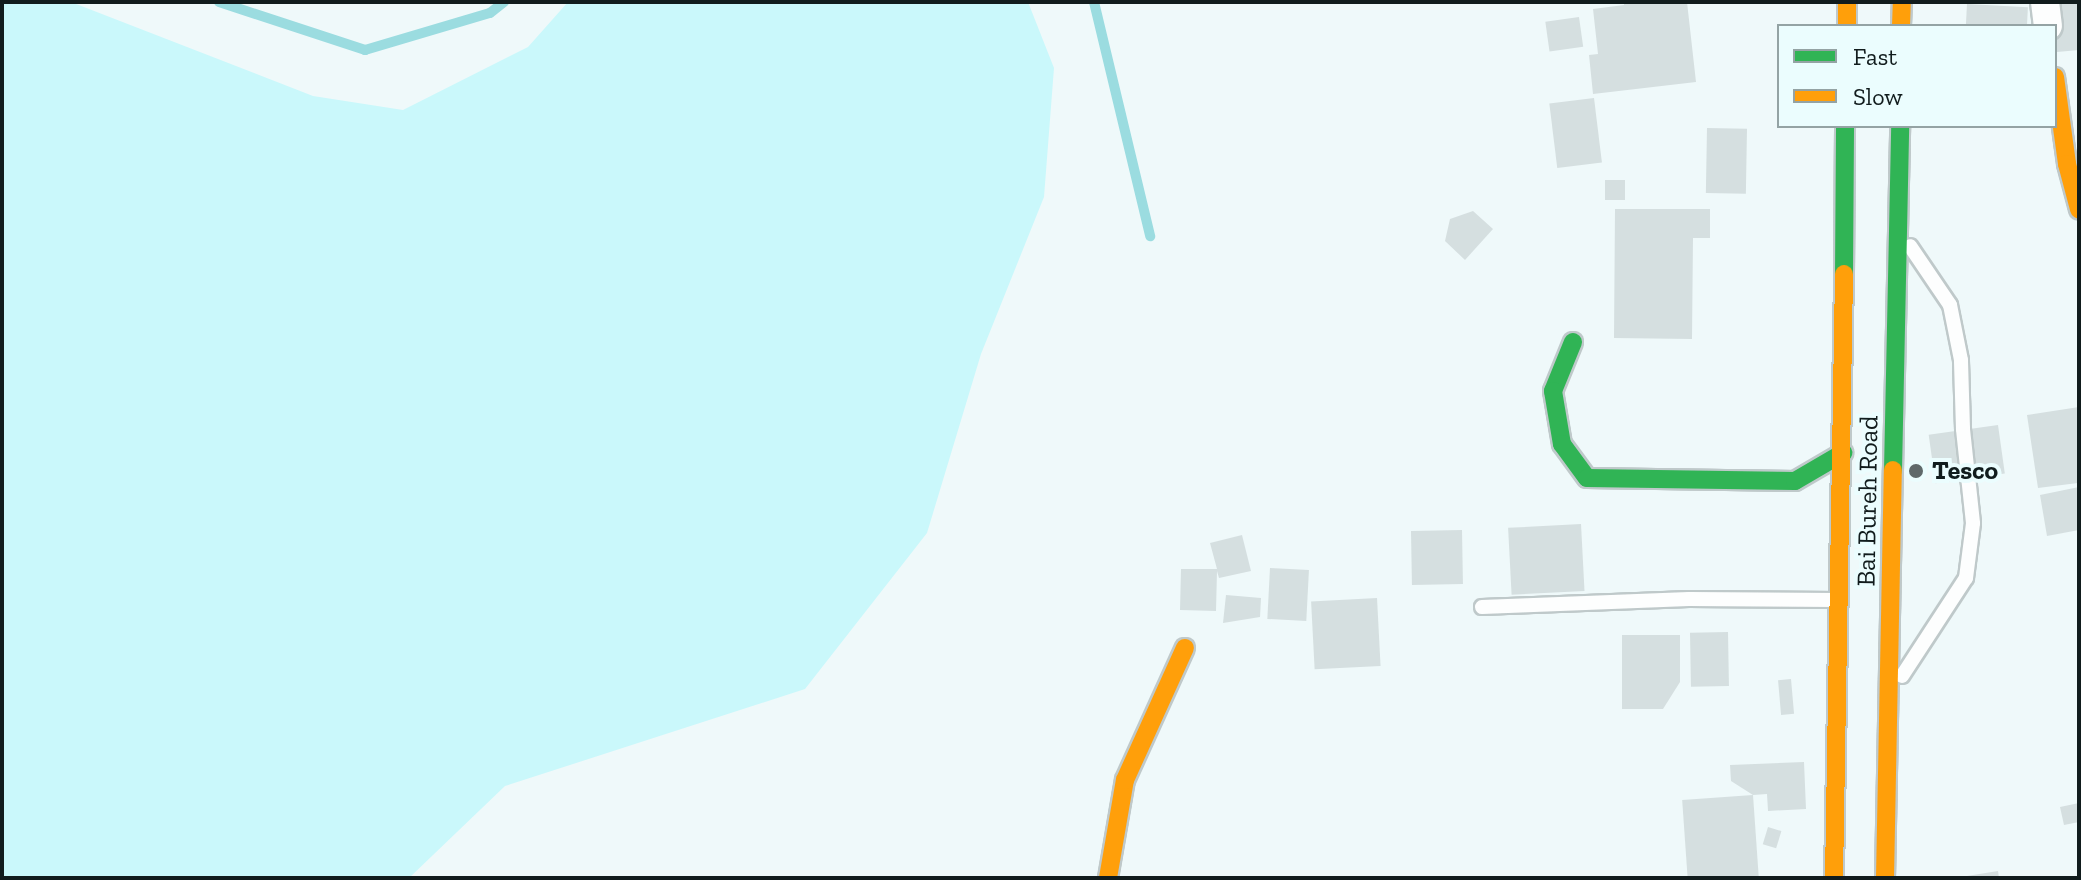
<!DOCTYPE html>
<style>
body{margin:0}
#map{position:relative;width:2081px;height:880px;overflow:hidden;background:#eff9fa;font-family:"Zilla Slab",serif}
div>[style]{position:absolute}
.green>*{inset:0;background:#caf8fb}
.stream>*{height:10px;margin:-5px;padding:0 5px;transform-origin:5px;border-radius:5px;background:#9bdce0}
.building>*{inset:0;background:#d5dfe0;transform-origin:0 0}
.roads{filter:drop-shadow(2px 0 #bfc9ca) drop-shadow(-2px 0 #bfc9ca) drop-shadow(0 2px #bfc9ca) drop-shadow(0 -2px #bfc9ca)}
.lane>*{height:14px;margin:-7px;padding:0 7px;transform-origin:7px;border-radius:7px;background:#fdfefe}
.street>*{height:28px;margin:-14px;padding:0 14px;transform-origin:14px;border-radius:14px;background:#fdfefe}
.fast>*{height:18px;margin:-9px;padding:0 9px;transform-origin:9px;border-radius:9px;background:#30b455}
.slow>*{height:18px;margin:-9px;padding:0 9px;transform-origin:9px;border-radius:9px;background:#ff9f0a}
.dots>*{width:22px;height:22px;translate:-50% -50%;box-sizing:border-box;border:4px solid #ebfdfe;border-radius:50%}
span{translate:-50% -50%;white-space:nowrap;text-align:center;line-height:1.15;-webkit-text-stroke:8px #ebfdfe;paint-order:stroke}
.poi-label{font-size:26px;color:#111c1d;font-weight:700}
.left{translate:0 -50%;text-align:left}
.street-label{font-size:26px;color:#111c1d}
.frame{position:absolute;inset:0;border:4px solid #111c1d;pointer-events:none}
.legend{position:absolute;left:1777px;top:24px;width:280px;height:104px;box-sizing:border-box;background:#ebfdfe;border:2px solid #94a3a4;margin:0;padding:10px 14px;list-style:none;font-size:24px;color:#111c1d}
.legend li{display:flex;align-items:center;gap:16px;height:40px}
.legend b{width:40px;border:2px solid #94a3a4}
</style>
<div id="map">
<div class="green">
<i style="clip-path:polygon(2px 2px,71px 2px,313px 96px,403px 110px,528px 47px,568px 2px,1028px 2px,1054px 68px,1044px 197px,981px 354px,927px 533px,805px 689px,505px 786px,409px 878px,2px 878px)"></i>
</div>
<div class="stream">
<i style="left:219px;top:2px;width:154px;rotate:18.2deg"></i>
<i style="left:365px;top:50px;width:130px;rotate:-16.5deg"></i>
<i style="left:490px;top:13px;width:18px;rotate:-38deg"></i>
<i style="left:1094px;top:2px;width:241px;rotate:76.5deg"></i>
</div>
<div class="building">
<i style="clip-path:polygon(1624px 2px,1687px 2px,1696px 82px,1593px 94px,1589px 55px,1598px 54px,1593px 9px,1624px 5px)"></i>
<i style="clip-path:polygon(2054px 2px,2079px 2px,2079px 50px,2057px 52px)"></i>
<i style="left:1967px;top:4px;width:61px;height:22px;rotate:3deg"></i>
<i style="left:1579px;top:17px;width:30px;height:34px;rotate:82deg"></i>
<i style="left:1594px;top:98px;width:65px;height:45px;rotate:83deg"></i>
<i style="left:1707px;top:128px;width:40px;height:65px;rotate:1deg"></i>
<i style="left:1605px;top:180px;width:20px;height:20px"></i>
<i style="clip-path:polygon(1615px 209px,1710px 209px,1710px 238px,1693px 238px,1692px 339px,1614px 338px)"></i>
<i style="clip-path:polygon(1473px 211px,1493px 229px,1465px 260px,1445px 241px,1450px 219px)"></i>
<i style="clip-path:polygon(2079px 407px,2078px 483px,2038px 488px,2027px 415px)"></i>
<i style="left:1998px;top:425px;width:49px;height:70px;rotate:82deg"></i>
<i style="clip-path:polygon(2079px 487px,2079px 530px,2047px 536px,2040px 495px)"></i>
<i style="left:1581px;top:524px;width:67px;height:73px;rotate:87deg"></i>
<i style="left:1462px;top:530px;width:54px;height:51px;rotate:89deg"></i>
<i style="clip-path:polygon(1242px 535px,1251px 571px,1219px 578px,1217px 571px,1216px 611px,1180px 610px,1181px 569px,1217px 569px,1210px 543px)"></i>
<i style="left:1270px;top:568px;width:39px;height:51px;rotate:3deg"></i>
<i style="clip-path:polygon(1226px 595px,1261px 598px,1260px 617px,1223px 623px)"></i>
<i style="left:1377px;top:598px;width:68px;height:66px;rotate:87deg"></i>
<i style="left:1728px;top:632px;width:54px;height:38px;rotate:89deg"></i>
<i style="clip-path:polygon(1622px 635px,1680px 635px,1680px 682px,1663px 709px,1622px 709px)"></i>
<i style="left:1791px;top:679px;width:35px;height:13px;rotate:85deg"></i>
<i style="clip-path:polygon(1804px 762px,1806px 809px,1768px 811px,1767px 794px,1753px 795px,1731px 781px,1730px 765px)"></i>
<i style="left:1753px;top:795px;width:83px;height:71px;rotate:86deg"></i>
<i style="clip-path:polygon(2079px 803px,2079px 822px,2064px 825px,2060px 807px)"></i>
<i style="left:1768px;top:827px;width:14px;height:18px;rotate:17deg"></i>
<i style="clip-path:polygon(1998px 871px,1999px 878px,1967px 878px,1967px 876px)"></i>
</div>
<div class="roads">
<div class="lane">
<i style="left:1482px;top:607px;width:207px;rotate:-2.2deg"></i>
<i style="left:1689px;top:599px;width:147px;rotate:0.4deg"></i>
<i style="left:1902px;top:676px;width:117px;rotate:-56.9deg"></i>
<i style="left:1966px;top:578px;width:55px;rotate:-82.7deg"></i>
<i style="left:1973px;top:523px;width:95px;rotate:-96.1deg"></i>
<i style="left:1963px;top:429px;width:69px;rotate:-91.7deg"></i>
<i style="left:1961px;top:360px;width:56px;rotate:-101.3deg"></i>
<i style="left:1950px;top:305px;width:71px;rotate:-124.1deg"></i>
</div>
<div class="street">
<i style="left:2045px;top:2px;width:24px;rotate:83deg"></i>
</div>
<div class="fast">
<i style="left:1844px;top:274px;width:148px;rotate:-89.6deg"></i>
<i style="left:1573px;top:342px;width:53px;rotate:112.2deg"></i>
<i style="left:1553px;top:391px;width:54px;rotate:80.4deg"></i>
<i style="left:1562px;top:444px;width:42px;rotate:53.7deg"></i>
<i style="left:1587px;top:478px;width:208px;rotate:0.8deg"></i>
<i style="left:1795px;top:481px;width:56px;rotate:-30.3deg"></i>
<i style="left:1893px;top:470px;width:344px;rotate:-88.8deg"></i>
</div>
<div class="slow">
<i style="left:1847px;top:2px;width:24px;rotate:90deg"></i>
<i style="left:1901px;top:26px;width:24px;rotate:-88deg"></i>
<i style="left:2055px;top:77px;width:88px;rotate:82.1deg"></i>
<i style="left:2067px;top:164px;width:47px;rotate:75.1deg"></i>
<i style="left:1108px;top:878px;width:99px;rotate:-80.2deg"></i>
<i style="left:1125px;top:780px;width:145px;rotate:-65.6deg"></i>
<i style="left:1834px;top:878px;width:604px;rotate:-89.05deg"></i>
<i style="left:1885px;top:878px;width:408px;rotate:-88.9deg"></i>
</div>
</div>
<div class="dots">
<i style="left:1916px;top:471px;background:#5f696a"></i>
</div>
<div class="poi-label">
<span class="left" style="left:1932px;top:471px">Tesco</span>
</div>
<div class="street-label">
<span style="left:1868px;top:501px;rotate:-89deg">Bai Bureh Road</span>
</div>
<div class="frame"></div>
<ul class="legend">
<li><b style="height:10px;background:#30b455"></b>Fast</li>
<li><b style="height:10px;background:#ff9f0a"></b>Slow</li>
</ul>
</div>
